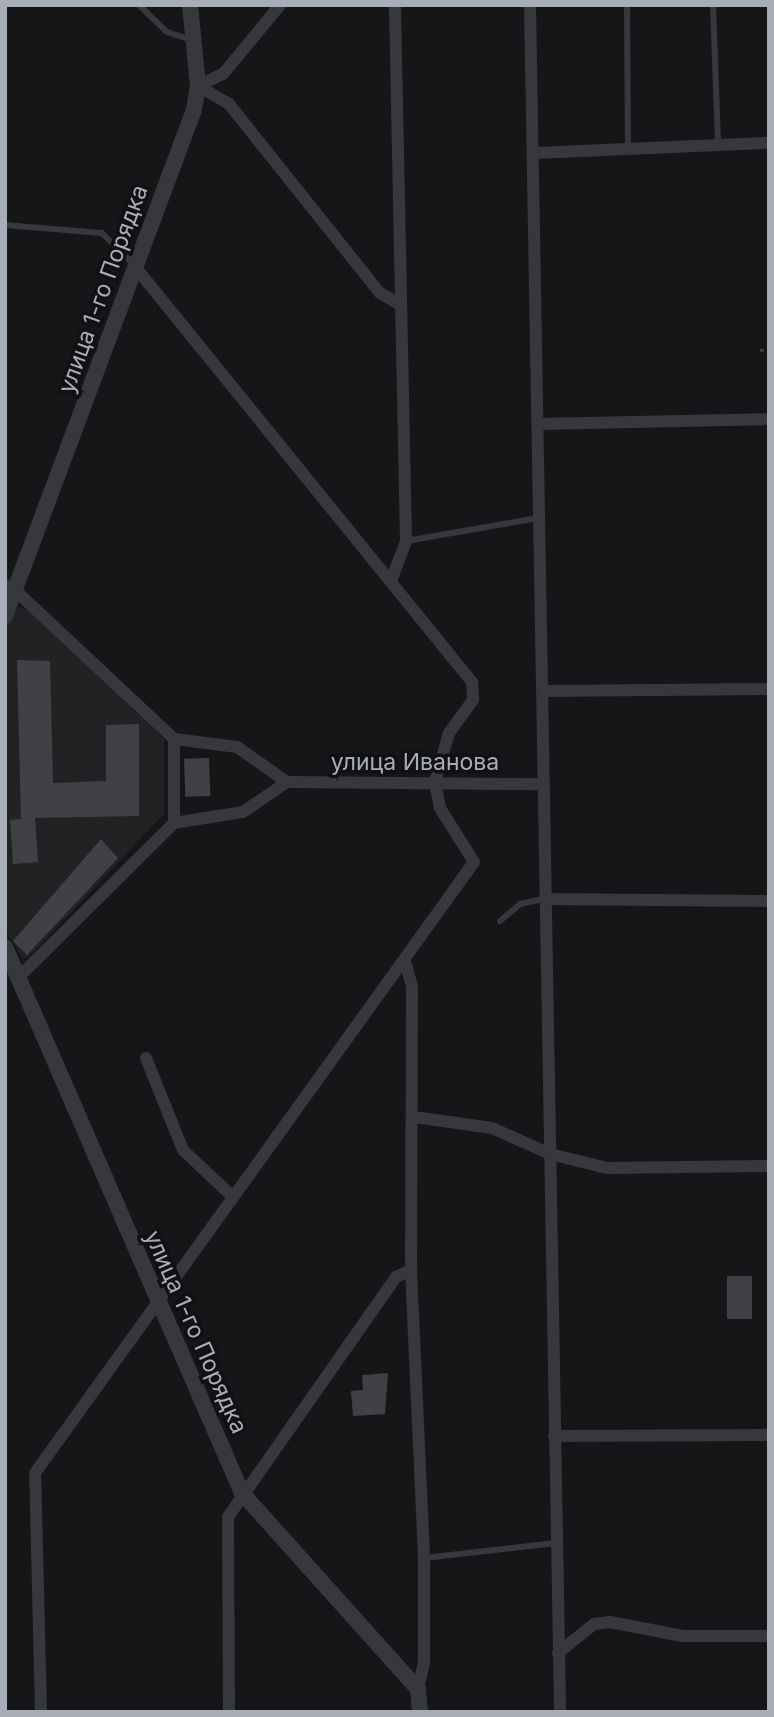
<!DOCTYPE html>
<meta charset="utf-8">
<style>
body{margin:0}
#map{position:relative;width:774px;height:1717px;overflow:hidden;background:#161618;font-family:Inter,sans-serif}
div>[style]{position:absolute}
.built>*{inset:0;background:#222225}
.building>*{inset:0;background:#404145;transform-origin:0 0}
.path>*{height:2.5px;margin-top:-1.25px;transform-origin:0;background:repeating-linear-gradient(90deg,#3d3f44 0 3.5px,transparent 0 8.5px)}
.service>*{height:6px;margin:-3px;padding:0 3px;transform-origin:3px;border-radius:3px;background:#37383d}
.minor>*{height:12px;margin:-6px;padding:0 6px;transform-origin:6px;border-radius:6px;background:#37383d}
.tertiary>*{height:16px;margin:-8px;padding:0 8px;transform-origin:8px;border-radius:8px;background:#37383d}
span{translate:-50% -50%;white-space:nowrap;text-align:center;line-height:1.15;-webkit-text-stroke:7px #111113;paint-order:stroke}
.street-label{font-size:23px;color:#a8adb8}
.frame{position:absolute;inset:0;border:7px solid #a8adb8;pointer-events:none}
</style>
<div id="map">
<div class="built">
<i style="clip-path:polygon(16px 606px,33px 613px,164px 739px,164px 814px,29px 957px,22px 958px,5px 929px,5px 625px)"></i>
</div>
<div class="building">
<i style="clip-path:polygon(17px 660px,50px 661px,53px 783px,106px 781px,106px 725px,139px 724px,139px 816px,35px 818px,38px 862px,13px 864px,10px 820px,21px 819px)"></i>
<i style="left:209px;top:758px;width:38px;height:25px;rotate:88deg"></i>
<i style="clip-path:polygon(101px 839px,118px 858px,27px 955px,13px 941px)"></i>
<i style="left:727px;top:1276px;width:25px;height:43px"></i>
<i style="clip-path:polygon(388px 1373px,385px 1414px,353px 1416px,351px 1391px,363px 1390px,362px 1375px)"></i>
</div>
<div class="path">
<i style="left:760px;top:350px;width:9px;rotate:-6deg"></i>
<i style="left:768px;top:801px;width:1px"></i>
</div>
<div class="service">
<i style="left:139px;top:5px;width:39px;rotate:44deg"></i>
<i style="left:167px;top:32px;width:23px;rotate:18deg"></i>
<i style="left:627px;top:5px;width:143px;rotate:89.6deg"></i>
<i style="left:713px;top:5px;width:137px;rotate:87.9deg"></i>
<i style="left:5px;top:225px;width:97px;rotate:4.7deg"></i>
<i style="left:102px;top:233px;width:44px;rotate:45deg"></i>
<i style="left:406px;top:541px;width:134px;rotate:-9.9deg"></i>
<i style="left:5px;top:581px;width:12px;rotate:42deg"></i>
<i style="left:500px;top:921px;width:26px;rotate:-40deg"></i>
<i style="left:520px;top:904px;width:25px;rotate:-12deg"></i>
<i style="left:424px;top:1558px;width:132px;rotate:-6.5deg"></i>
</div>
<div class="minor">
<i style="left:530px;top:5px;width:1707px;rotate:88.99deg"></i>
<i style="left:198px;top:86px;width:36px;rotate:30deg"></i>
<i style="left:229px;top:104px;width:242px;rotate:51.4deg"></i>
<i style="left:380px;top:293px;width:22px;rotate:30deg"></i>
<i style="left:198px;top:86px;width:28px;rotate:-26deg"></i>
<i style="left:223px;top:74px;width:89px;rotate:-50.4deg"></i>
<i style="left:536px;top:153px;width:233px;rotate:-2.5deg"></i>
<i style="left:539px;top:424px;width:230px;rotate:-1.2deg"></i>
<i style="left:391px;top:581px;width:43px;rotate:-69.4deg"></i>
<i style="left:406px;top:541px;width:536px;rotate:-91.18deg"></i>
<i style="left:16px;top:591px;width:216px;rotate:43.1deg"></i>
<i style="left:174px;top:739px;width:84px;rotate:90deg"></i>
<i style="left:174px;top:823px;width:220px;rotate:135.2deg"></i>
<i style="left:545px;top:691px;width:224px;rotate:-0.5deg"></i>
<i style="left:174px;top:739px;width:64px;rotate:7.2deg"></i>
<i style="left:237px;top:747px;width:61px;rotate:35deg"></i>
<i style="left:287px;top:782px;width:254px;rotate:0.5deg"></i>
<i style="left:174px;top:823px;width:70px;rotate:-9.1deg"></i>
<i style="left:243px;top:812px;width:53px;rotate:-34.3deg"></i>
<i style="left:544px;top:899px;width:225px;rotate:0.5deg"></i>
<i style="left:406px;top:964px;width:23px;rotate:75deg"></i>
<i style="left:412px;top:986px;width:284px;rotate:90.2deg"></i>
<i style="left:411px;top:1270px;width:288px;rotate:87.4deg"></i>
<i style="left:424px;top:1558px;width:105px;rotate:90deg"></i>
<i style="left:424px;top:1663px;width:27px;rotate:103deg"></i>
<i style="left:146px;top:1058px;width:99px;rotate:68.1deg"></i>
<i style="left:183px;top:1150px;width:67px;rotate:43.2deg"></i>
<i style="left:414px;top:1117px;width:79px;rotate:8deg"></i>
<i style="left:492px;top:1128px;width:64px;rotate:24.1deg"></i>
<i style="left:550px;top:1154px;width:59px;rotate:13.8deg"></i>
<i style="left:607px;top:1168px;width:162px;rotate:-0.7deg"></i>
<i style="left:554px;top:1436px;width:215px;rotate:-0.3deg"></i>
<i style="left:558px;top:1653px;width:46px;rotate:-38.9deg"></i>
<i style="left:594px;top:1624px;width:16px;rotate:-7deg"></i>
<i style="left:610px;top:1622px;width:74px;rotate:10.9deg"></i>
<i style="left:683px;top:1636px;width:86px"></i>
<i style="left:41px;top:1712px;width:239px;rotate:-91.4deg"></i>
<i style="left:35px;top:1473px;width:752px;rotate:-54.3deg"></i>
<i style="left:474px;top:862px;width:64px;rotate:-122.2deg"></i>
<i style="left:440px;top:808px;width:26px;rotate:-101deg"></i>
<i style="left:435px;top:782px;width:51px;rotate:-74.1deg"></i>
<i style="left:449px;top:733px;width:41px;rotate:-54deg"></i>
<i style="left:473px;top:700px;width:18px;rotate:-93deg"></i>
<i style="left:472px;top:682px;width:533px;rotate:-129.06deg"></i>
<i style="left:229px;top:1712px;width:195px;rotate:-90.3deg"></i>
<i style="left:228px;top:1517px;width:293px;rotate:-55deg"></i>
<i style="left:396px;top:1277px;width:17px;rotate:-25deg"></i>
</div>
<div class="tertiary">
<i style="left:5px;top:616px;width:540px;rotate:-69.52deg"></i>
<i style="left:194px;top:110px;width:24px;rotate:-81deg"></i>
<i style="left:198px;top:86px;width:81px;rotate:-95.6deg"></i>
<i style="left:5px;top:947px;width:595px;rotate:66.54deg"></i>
<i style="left:242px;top:1493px;width:263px;rotate:48.1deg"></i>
<i style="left:418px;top:1689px;width:23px;rotate:85deg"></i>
</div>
<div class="street-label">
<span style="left:103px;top:289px;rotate:-70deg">улица 1-го Порядка</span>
<span style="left:415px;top:762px">улица Иванова</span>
<span style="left:196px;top:1332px;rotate:66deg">улица 1-го Порядка</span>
</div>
<div class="frame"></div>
</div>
